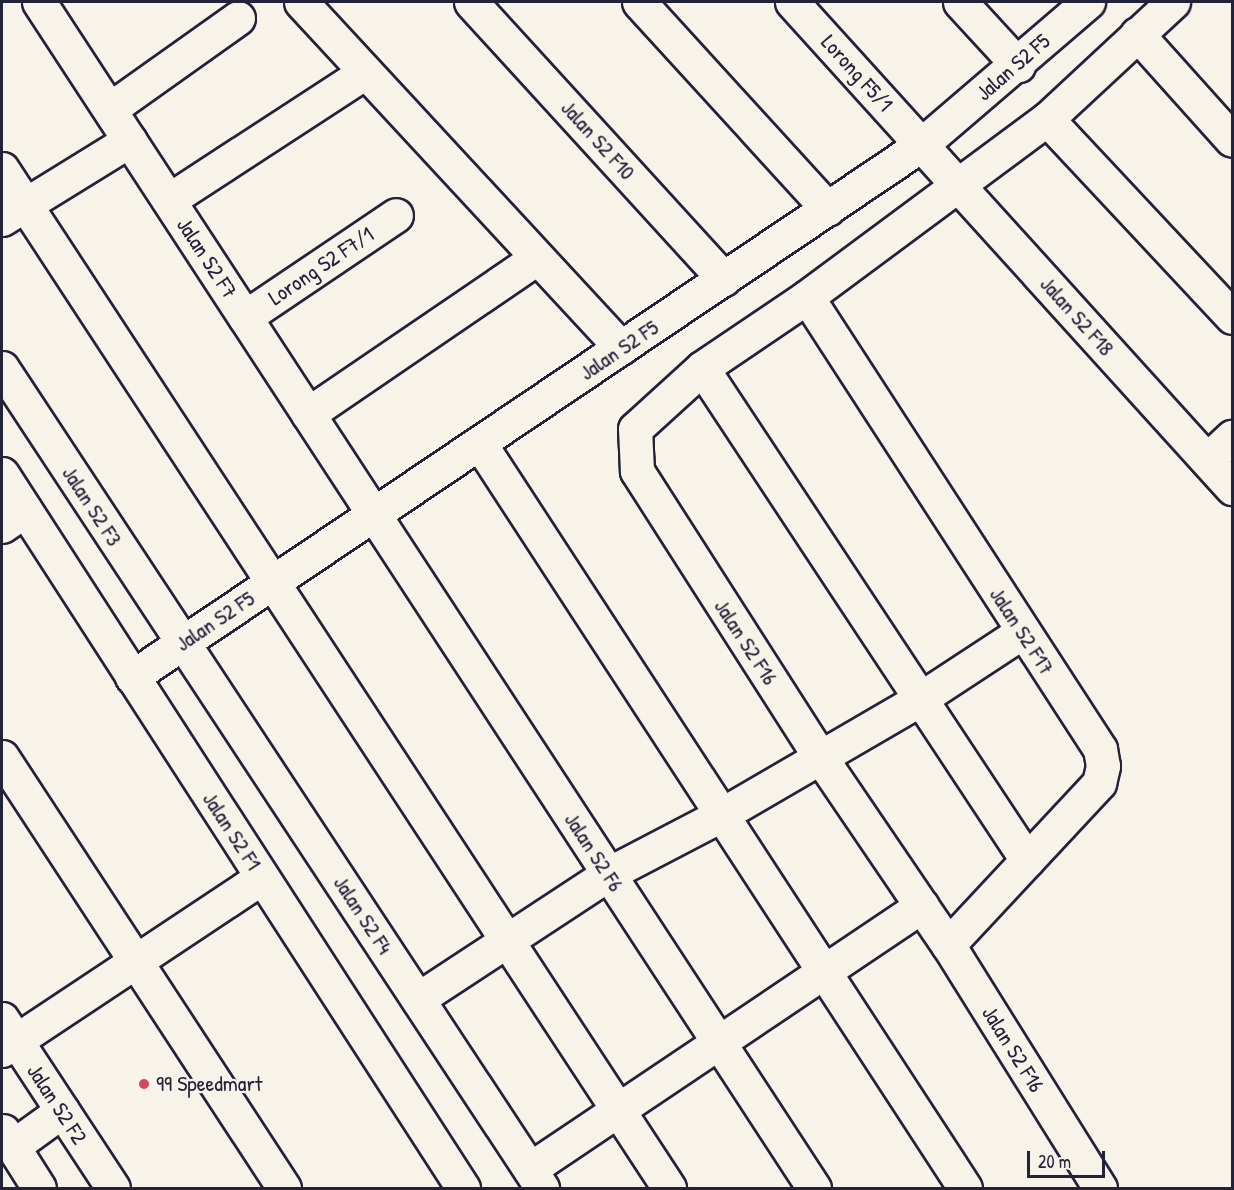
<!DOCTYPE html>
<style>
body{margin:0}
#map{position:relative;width:1234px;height:1190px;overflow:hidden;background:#f7f3e8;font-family:"Patrick Hand",sans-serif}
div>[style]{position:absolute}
.roads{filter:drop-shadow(2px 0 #22223b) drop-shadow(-2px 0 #22223b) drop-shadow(0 2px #22223b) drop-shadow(0 -2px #22223b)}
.minor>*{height:33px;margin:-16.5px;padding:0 16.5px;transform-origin:16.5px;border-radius:16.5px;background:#f7f3e8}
.dots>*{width:16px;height:16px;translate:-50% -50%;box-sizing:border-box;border:3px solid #f7f3e8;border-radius:50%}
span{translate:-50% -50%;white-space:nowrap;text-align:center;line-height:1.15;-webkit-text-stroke:4.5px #f7f3e8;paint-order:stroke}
.street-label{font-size:22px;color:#22223b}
.poi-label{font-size:22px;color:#22223b}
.left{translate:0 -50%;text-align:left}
.frame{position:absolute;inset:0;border:3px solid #22223b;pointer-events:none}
.scale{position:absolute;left:1027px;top:1151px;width:78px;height:27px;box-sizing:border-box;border:3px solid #22223b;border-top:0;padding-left:8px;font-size:18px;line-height:21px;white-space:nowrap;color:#22223b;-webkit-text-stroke:4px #f7f3e8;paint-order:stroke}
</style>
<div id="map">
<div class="roads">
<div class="minor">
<i style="left:39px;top:2px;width:1417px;rotate:56.84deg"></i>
<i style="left:301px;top:2px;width:471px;rotate:47.2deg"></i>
<i style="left:471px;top:2px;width:375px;rotate:47.6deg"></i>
<i style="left:639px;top:2px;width:280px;rotate:47.6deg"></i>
<i style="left:792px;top:2px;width:656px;rotate:47.84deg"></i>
<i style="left:960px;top:2px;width:86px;rotate:47.4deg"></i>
<i style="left:1137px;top:34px;width:142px;rotate:48.1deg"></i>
<i style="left:110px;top:109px;width:157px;rotate:-35.4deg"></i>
<i style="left:1047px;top:119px;width:271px;rotate:46.9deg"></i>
<i style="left:2px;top:169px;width:1218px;rotate:56.79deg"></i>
<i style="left:169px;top:200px;width:234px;rotate:-33.1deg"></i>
<i style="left:2px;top:219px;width:150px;rotate:-31.7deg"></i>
<i style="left:807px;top:297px;width:539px;rotate:57.05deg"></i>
<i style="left:1100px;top:749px;width:17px;rotate:80deg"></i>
<i style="left:1103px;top:766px;width:17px;rotate:103deg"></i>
<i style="left:1099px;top:783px;width:221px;rotate:133deg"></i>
<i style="left:245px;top:317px;width:182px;rotate:-34deg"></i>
<i style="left:2px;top:368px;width:982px;rotate:56.63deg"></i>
<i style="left:702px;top:368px;width:590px;rotate:56.55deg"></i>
<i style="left:308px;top:414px;width:277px;rotate:-34.3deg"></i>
<i style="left:480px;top:444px;width:888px;rotate:56.9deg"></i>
<i style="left:1207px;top:460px;width:34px;rotate:-43deg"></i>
<i style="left:2px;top:474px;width:850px;rotate:57.15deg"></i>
<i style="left:2px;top:526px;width:28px;rotate:-35deg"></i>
<i style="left:132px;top:677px;width:952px;rotate:-33.99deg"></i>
<i style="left:921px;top:145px;width:220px;rotate:-40.6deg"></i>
<i style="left:2px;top:757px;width:515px;rotate:56.8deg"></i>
<i style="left:418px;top:999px;width:227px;rotate:-33.3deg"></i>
<i style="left:608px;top:874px;width:127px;rotate:-27.6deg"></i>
<i style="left:721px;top:815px;width:230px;rotate:-30.2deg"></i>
<i style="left:920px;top:699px;width:122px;rotate:-33.3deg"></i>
<i style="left:2px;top:1019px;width:202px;rotate:56.7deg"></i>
<i style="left:2px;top:1050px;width:312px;rotate:-33.6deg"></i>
<i style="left:3px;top:1131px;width:67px;rotate:57.7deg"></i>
<i style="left:12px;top:1147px;width:62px;rotate:-35.8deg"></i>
<i style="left:530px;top:1169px;width:472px;rotate:-33.9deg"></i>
<i style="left:1100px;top:1188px;width:287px;rotate:-122deg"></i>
<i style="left:948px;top:945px;width:227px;rotate:-124.2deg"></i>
<i style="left:820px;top:757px;width:340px;rotate:-122.6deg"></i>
<i style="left:637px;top:471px;width:42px;rotate:-92.7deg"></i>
<i style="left:635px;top:429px;width:91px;rotate:-42.3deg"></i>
<i style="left:702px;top:368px;width:127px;rotate:-34.1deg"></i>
<i style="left:807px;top:297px;width:299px;rotate:-36.6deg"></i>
<i style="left:1047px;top:119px;width:172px;rotate:-42.9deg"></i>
</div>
</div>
<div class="dots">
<i style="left:144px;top:1084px;background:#d1495b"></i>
</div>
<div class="street-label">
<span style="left:1013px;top:67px;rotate:-41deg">Jalan S2 F5</span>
<span style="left:857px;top:73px;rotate:48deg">Lorong F5/1</span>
<span style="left:598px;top:140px;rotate:48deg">Jalan S2 F10</span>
<span style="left:207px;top:258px;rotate:57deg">Jalan S2 F7</span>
<span style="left:321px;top:266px;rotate:-34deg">Lorong S2 F7/1</span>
<span style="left:1077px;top:316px;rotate:48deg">Jalan S2 F18</span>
<span style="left:619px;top:350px;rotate:-34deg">Jalan S2 F5</span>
<span style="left:92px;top:506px;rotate:57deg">Jalan S2 F3</span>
<span style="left:215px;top:621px;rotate:-34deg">Jalan S2 F5</span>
<span style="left:1022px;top:631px;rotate:57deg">Jalan S2 F17</span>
<span style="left:746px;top:642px;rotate:57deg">Jalan S2 F16</span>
<span style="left:232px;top:831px;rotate:57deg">Jalan S2 F1</span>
<span style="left:594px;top:852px;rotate:57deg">Jalan S2 F6</span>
<span style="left:363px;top:915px;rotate:57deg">Jalan S2 F4</span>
<span style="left:1013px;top:1049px;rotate:58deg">Jalan S2 F16</span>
<span style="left:57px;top:1104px;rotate:57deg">Jalan S2 F2</span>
</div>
<div class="poi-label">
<span class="left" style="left:156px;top:1084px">99 Speedmart</span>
</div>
<div class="frame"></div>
<div class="scale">20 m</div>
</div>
